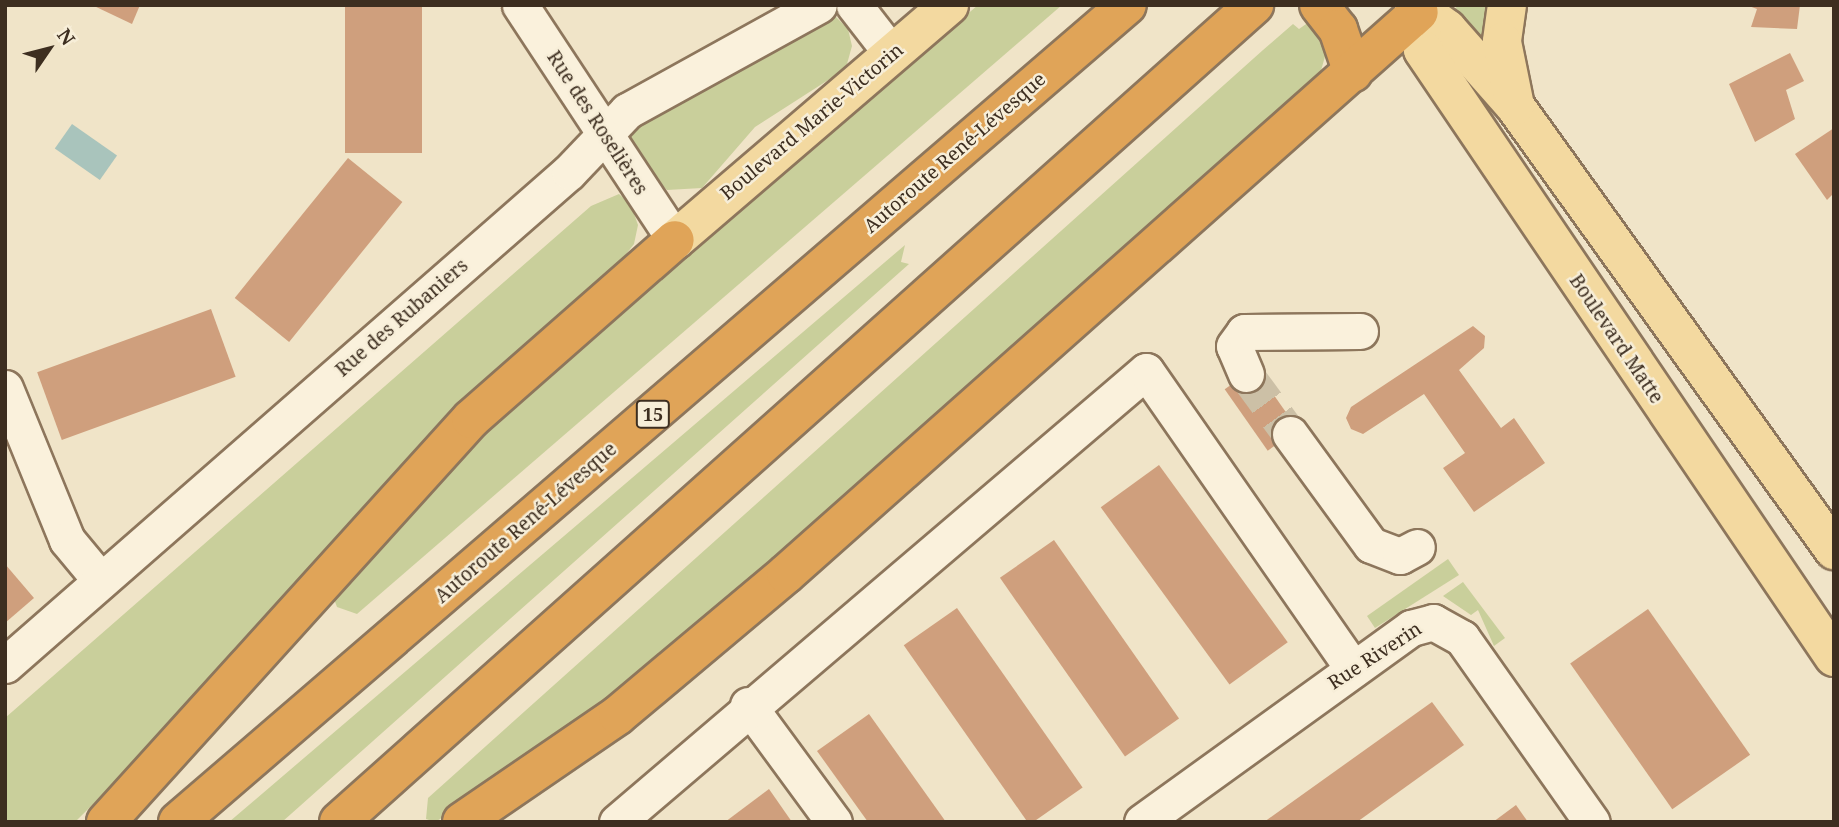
<!DOCTYPE html>
<meta charset="utf-8">
<style>
body{margin:0}
#map{position:relative;width:1839px;height:827px;overflow:hidden;background:#f0e4c8;font-family:"Noto Serif",serif}
div>[style]{position:absolute}
.green>*{inset:0;background:#c9cf9b}
.water>*{inset:0;background:#a9c4bc;transform-origin:0 0}
.building>*{inset:0;background:#cf9f7d;transform-origin:0 0}
.minor-tunnel>*{height:35px;margin-top:-17.5px;transform-origin:0;background:repeating-linear-gradient(90deg,#ccc0a6 0 35px,transparent 0 53px)}
.roads{filter:drop-shadow(2px 0 #8d765c) drop-shadow(-2px 0 #8d765c) drop-shadow(0 2px #8d765c) drop-shadow(0 -2px #8d765c)}
.minor>*{height:35px;margin:-17.5px;padding:0 17.5px;transform-origin:17.5px;border-radius:17.5px;background:#faf1dc}
.major>*{height:38px;margin:-19px;padding:0 19px;transform-origin:19px;border-radius:19px;background:#f3d9a0}
.highway>*{height:38px;margin:-19px;padding:0 19px;transform-origin:19px;border-radius:19px;background:#e0a458}
span{translate:-50% -50%;white-space:nowrap;text-align:center;line-height:1.15;-webkit-text-stroke:5px #f7eed8;paint-order:stroke}
.shield-label span{padding:2px 5px;background:#f7eed8;border:2px solid;border-radius:5px;-webkit-text-stroke-width:0}
.shield-label{font-size:18px;color:#3d2e20;font-weight:700}
.street-label{font-size:19px;color:#3d2e20}
.frame{position:absolute;inset:0;border:7px solid #3d2e20;pointer-events:none}
.north{position:absolute;left:14px;top:14px;width:70px;height:70px;-webkit-text-stroke:5px #f7eed8;paint-order:stroke;rotate:55deg;font-size:19px;font-weight:700;line-height:28px;text-align:center;color:#3d2e20}
.north::after{content:'';display:block;margin:auto;width:24px;height:32px;background:#3d2e20;clip-path:polygon(50% 0,100% 100%,50% 72%,0 100%)}
</style>
<div id="map">
<div class="green">
<i style="clip-path:polygon(978px 5px,1062px 5px,357px 614px,337px 607px,334px 599px,344px 586px,523px 395px)"></i>
<i style="clip-path:polygon(1459px 5px,1488px 5px,1484px 45px,1451px 12px)"></i>
<i style="clip-path:polygon(832px 13px,848px 29px,852px 46px,847px 64px,836px 75px,755px 127px,702px 188px,667px 190px,653px 177px,627px 131px)"></i>
<i style="clip-path:polygon(1309px 22px,1326px 53px,1318px 81px,695px 634px,489px 790px,435px 822px,426px 819px,428px 798px,1263px 50px,1293px 24px,1299px 29px)"></i>
<i style="clip-path:polygon(619px 194px,631px 205px,638px 225px,634px 244px,623px 258px,478px 388px,370px 499px,189px 709px,75px 822px,5px 822px,5px 718px,591px 206px)"></i>
<i style="clip-path:polygon(905px 245px,901px 262px,909px 264px,282px 822px,229px 822px)"></i>
<i style="clip-path:polygon(1448px 559px,1459px 575px,1375px 628px,1367px 616px)"></i>
<i style="clip-path:polygon(1463px 582px,1505px 638px,1494px 646px,1478px 610px,1471px 615px,1443px 596px)"></i>
</div>
<div class="water">
<i style="left:72px;top:124px;width:55px;height:30px;rotate:35deg"></i>
</div>
<div class="building">
<i style="clip-path:polygon(92px 5px,140px 5px,132px 24px)"></i>
<i style="left:345px;top:5px;width:77px;height:148px"></i>
<i style="clip-path:polygon(1746px 5px,1800px 5px,1797px 29px,1751px 27px,1757px 9px)"></i>
<i style="clip-path:polygon(1790px 53px,1804px 81px,1786px 90px,1795px 119px,1755px 142px,1729px 84px)"></i>
<i style="clip-path:polygon(1834px 128px,1834px 193px,1827px 200px,1795px 154px)"></i>
<i style="left:348px;top:158px;width:70px;height:180px;rotate:39deg"></i>
<i style="left:211px;top:309px;width:72px;height:185px;rotate:70deg"></i>
<i style="clip-path:polygon(1473px 326px,1485px 336px,1484px 348px,1459px 370px,1501px 428px,1514px 418px,1545px 463px,1474px 512px,1443px 468px,1465px 453px,1424px 394px,1363px 434px,1351px 429px,1346px 418px,1351px 407px)"></i>
<i style="left:1255px;top:368px;width:75px;height:37px;rotate:55deg"></i>
<i style="left:1159px;top:465px;width:219px;height:72px;rotate:54deg"></i>
<i style="left:1054px;top:540px;width:218px;height:66px;rotate:55deg"></i>
<i style="clip-path:polygon(5px 564px,34px 598px,5px 623px)"></i>
<i style="left:957px;top:608px;width:219px;height:65px;rotate:55deg"></i>
<i style="left:1648px;top:609px;width:178px;height:95px;rotate:55deg"></i>
<i style="clip-path:polygon(1432px 702px,1464px 745px,1357px 822px,1264px 822px)"></i>
<i style="clip-path:polygon(869px 714px,946px 822px,868px 822px,817px 751px)"></i>
<i style="clip-path:polygon(769px 789px,792px 822px,725px 822px)"></i>
<i style="clip-path:polygon(1516px 805px,1528px 822px,1493px 822px)"></i>
</div>
<div class="minor-tunnel">
<i style="left:1246px;top:374px;width:74px;rotate:53.7deg"></i>
</div>
<div class="roads">
<div class="minor">
<i style="left:520px;top:5px;width:282px;rotate:56.6deg"></i>
<i style="left:854px;top:5px;width:62px;rotate:52.2deg"></i>
<i style="left:1246px;top:374px;width:30px;rotate:-113deg"></i>
<i style="left:1234px;top:346px;width:17px;rotate:-54deg"></i>
<i style="left:1244px;top:332px;width:116px;rotate:-0.5deg"></i>
<i style="left:5px;top:388px;width:164px;rotate:67.8deg"></i>
<i style="left:67px;top:540px;width:53px;rotate:50.3deg"></i>
<i style="left:1290px;top:434px;width:137px;rotate:53.9deg"></i>
<i style="left:1371px;top:545px;width:31px;rotate:21deg"></i>
<i style="left:1400px;top:556px;width:19px;rotate:-28deg"></i>
<i style="left:5px;top:665px;width:749px;rotate:-41.16deg"></i>
<i style="left:569px;top:172px;width:84px;rotate:-46.4deg"></i>
<i style="left:627px;top:111px;width:219px;rotate:-28.9deg"></i>
<i style="left:748px;top:705px;width:145px;rotate:53.7deg"></i>
<i style="left:617px;top:822px;width:695px;rotate:-40.45deg"></i>
<i style="left:1146px;top:371px;width:363px;rotate:55.2deg"></i>
<i style="left:1142px;top:822px;width:332px;rotate:-35.8deg"></i>
<i style="left:1411px;top:628px;width:23px;rotate:-15deg"></i>
<i style="left:1433px;top:622px;width:33px;rotate:29deg"></i>
<i style="left:1462px;top:638px;width:225px;rotate:54.8deg"></i>
</div>
<div class="major">
<i style="left:1414px;top:5px;width:41px;rotate:36deg"></i>
<i style="left:1447px;top:29px;width:103px;rotate:48.6deg"></i>
<i style="left:1515px;top:106px;width:547px;rotate:54.3deg"></i>
<i style="left:1507px;top:5px;width:37px;rotate:98deg"></i>
<i style="left:1502px;top:42px;width:65px;rotate:78.5deg"></i>
<i style="left:1419px;top:12px;width:38px;rotate:84deg"></i>
<i style="left:1423px;top:50px;width:733px;rotate:55.9deg"></i>
<i style="left:675px;top:240px;width:361px;rotate:-40.6deg"></i>
</div>
<div class="highway">
<i style="left:1319px;top:5px;width:31px;rotate:52deg"></i>
<i style="left:1338px;top:29px;width:46px;rotate:71.2deg"></i>
<i style="left:106px;top:822px;width:544px;rotate:-47.83deg"></i>
<i style="left:471px;top:419px;width:271px;rotate:-41.3deg"></i>
<i style="left:178px;top:822px;width:1252px;rotate:-40.73deg"></i>
<i style="left:339px;top:822px;width:1227px;rotate:-41.76deg"></i>
<i style="left:462px;top:822px;width:189px;rotate:-34.4deg"></i>
<i style="left:618px;top:715px;width:219px;rotate:-40deg"></i>
<i style="left:786px;top:574px;width:846px;rotate:-41.6deg"></i>
</div>
</div>
<div class="shield-label">
<span style="left:653px;top:414px">15</span>
</div>
<div class="street-label">
<span style="left:812px;top:122px;rotate:-40deg">Boulevard Marie-Victorin</span>
<span style="left:597px;top:123px;rotate:57deg">Rue des Roselières</span>
<span style="left:955px;top:153px;rotate:-41deg">Autoroute René-Lévesque</span>
<span style="left:402px;top:318px;rotate:-41deg">Rue des Rubaniers</span>
<span style="left:1616px;top:339px;rotate:56deg">Boulevard Matte</span>
<span style="left:526px;top:523px;rotate:-41deg">Autoroute René-Lévesque</span>
<span style="left:1375px;top:656px;rotate:-33deg">Rue Riverin</span>
</div>
<div class="frame"></div>
<div class="north">N</div>
</div>
